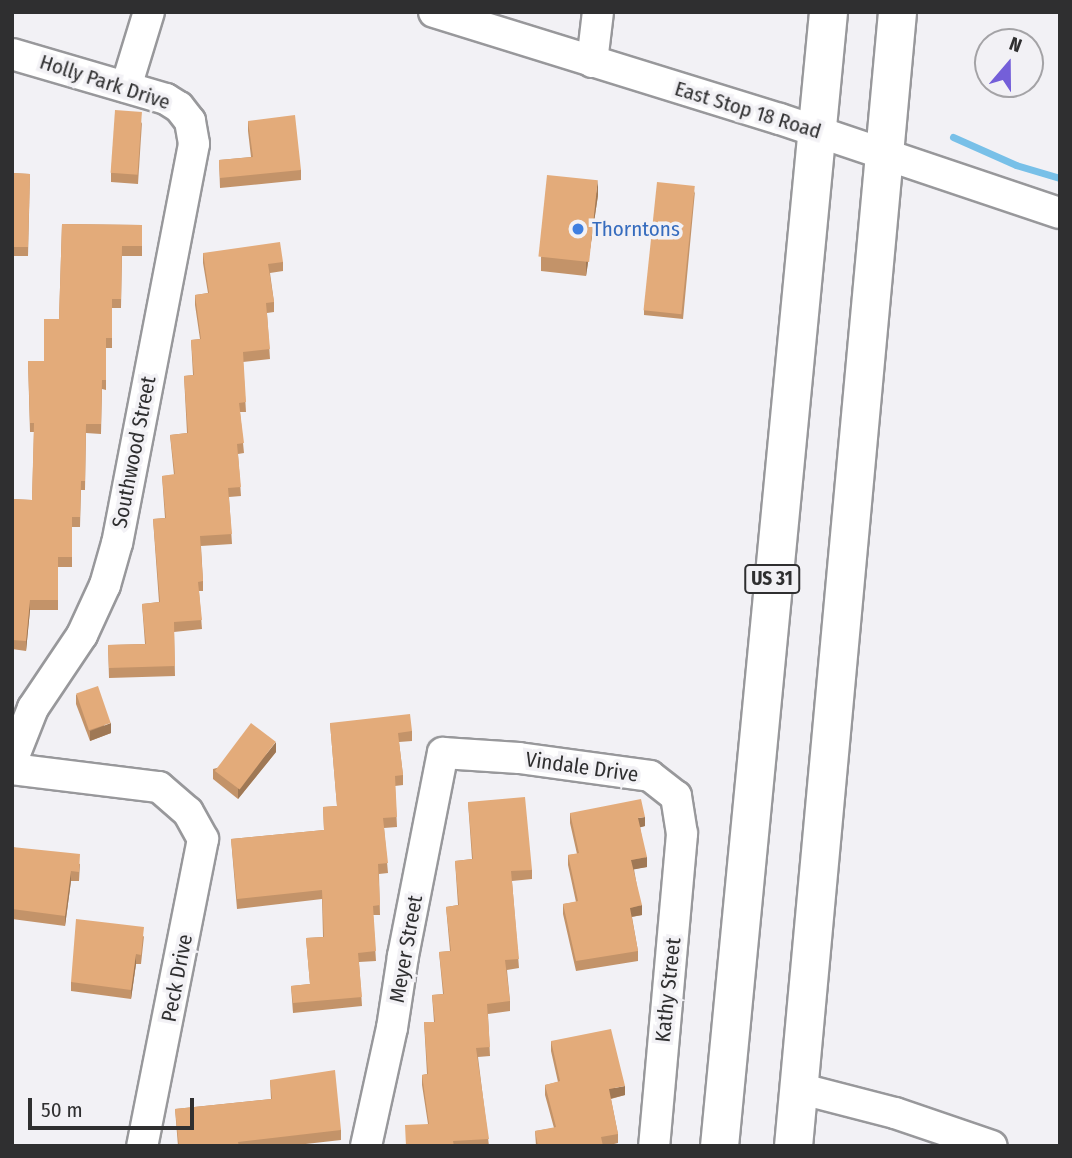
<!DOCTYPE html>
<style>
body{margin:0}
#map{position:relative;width:1072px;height:1158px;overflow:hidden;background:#f2f1f5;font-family:"Fira Sans Condensed",sans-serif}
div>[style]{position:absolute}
.stream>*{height:7px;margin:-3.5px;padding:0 3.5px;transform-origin:3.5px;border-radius:3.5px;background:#78c0e8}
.roads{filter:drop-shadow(2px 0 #98989b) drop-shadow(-2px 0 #98989b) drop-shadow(0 2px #98989b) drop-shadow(0 -2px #98989b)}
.minor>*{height:30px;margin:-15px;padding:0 15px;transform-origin:15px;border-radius:15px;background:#fff}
.major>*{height:37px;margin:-18.5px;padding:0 18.5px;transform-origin:18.5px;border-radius:18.5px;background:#fff}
.wall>*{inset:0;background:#c39369}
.shaded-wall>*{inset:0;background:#9f7855}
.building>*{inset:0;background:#e3ab7a;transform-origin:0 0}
.dots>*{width:19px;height:19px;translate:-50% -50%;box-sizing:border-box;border:4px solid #f2f1f5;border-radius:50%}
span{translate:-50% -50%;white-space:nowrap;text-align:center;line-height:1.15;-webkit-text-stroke:7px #f2f1f5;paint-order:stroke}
.shield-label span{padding:2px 5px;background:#f2f1f5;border:2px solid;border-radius:5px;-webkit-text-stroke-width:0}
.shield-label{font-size:19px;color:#2f2f30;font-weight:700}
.street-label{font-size:21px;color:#2f2f30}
.shop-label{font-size:21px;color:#366cbe}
.left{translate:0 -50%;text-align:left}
.frame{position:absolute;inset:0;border:14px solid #2f2f30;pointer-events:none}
.north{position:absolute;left:974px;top:28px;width:70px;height:70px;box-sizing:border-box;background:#f2f1f5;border:2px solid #a4a3a6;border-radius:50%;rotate:20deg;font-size:19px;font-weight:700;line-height:28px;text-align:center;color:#2f2f30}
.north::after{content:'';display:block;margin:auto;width:24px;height:32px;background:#745fd9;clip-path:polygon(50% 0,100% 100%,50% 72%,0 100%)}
.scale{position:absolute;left:28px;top:1098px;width:166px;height:32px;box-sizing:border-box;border:4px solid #2f2f30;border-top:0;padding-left:9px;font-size:21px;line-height:24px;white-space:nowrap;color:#2f2f30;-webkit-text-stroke:5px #f2f1f5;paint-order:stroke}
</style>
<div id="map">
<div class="stream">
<i style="left:953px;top:137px;width:69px;rotate:24deg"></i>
<i style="left:1016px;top:165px;width:46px;rotate:16.5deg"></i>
</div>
<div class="roads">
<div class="minor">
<i style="left:434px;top:12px;width:362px;rotate:17.2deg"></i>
<i style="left:780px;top:119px;width:295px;rotate:18.6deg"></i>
<i style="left:12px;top:54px;width:160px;rotate:16.3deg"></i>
<i style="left:166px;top:99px;width:15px;rotate:32deg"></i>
<i style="left:179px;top:107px;width:18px;rotate:52deg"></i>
<i style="left:190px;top:121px;width:23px;rotate:80deg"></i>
<i style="left:194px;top:144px;width:406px;rotate:100.9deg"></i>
<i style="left:117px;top:543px;width:44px;rotate:105.9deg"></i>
<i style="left:105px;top:585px;width:55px;rotate:114.7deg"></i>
<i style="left:82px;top:635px;width:88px;rotate:123.9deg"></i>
<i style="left:33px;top:708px;width:57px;rotate:111.6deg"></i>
<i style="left:592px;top:62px;width:50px;rotate:-83.2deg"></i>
<i style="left:126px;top:87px;width:78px;rotate:-73deg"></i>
<i style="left:12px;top:769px;width:148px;rotate:7deg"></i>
<i style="left:159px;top:787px;width:38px;rotate:41deg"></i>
<i style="left:188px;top:812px;width:31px;rotate:61deg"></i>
<i style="left:203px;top:839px;width:313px;rotate:101.2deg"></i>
<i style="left:798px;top:1088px;width:100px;rotate:14.5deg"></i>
<i style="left:895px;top:1113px;width:102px;rotate:18.8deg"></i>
<i style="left:366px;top:1146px;width:121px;rotate:-77.6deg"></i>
<i style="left:392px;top:1028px;width:73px;rotate:-81.3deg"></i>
<i style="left:403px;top:956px;width:207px;rotate:-78.9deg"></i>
<i style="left:443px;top:753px;width:76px;rotate:3.8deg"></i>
<i style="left:519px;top:758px;width:132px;rotate:7.8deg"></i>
<i style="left:650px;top:776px;width:33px;rotate:38deg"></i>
<i style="left:676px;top:796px;width:38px;rotate:81deg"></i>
<i style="left:682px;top:834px;width:313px;rotate:95.1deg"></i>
</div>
<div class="major">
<i style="left:719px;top:1146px;width:1139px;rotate:-84.51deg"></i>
<i style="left:793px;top:1146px;width:1139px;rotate:-84.76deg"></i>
</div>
</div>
<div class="wall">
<i style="clip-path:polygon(248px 121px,301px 170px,301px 180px,220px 188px,219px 160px,251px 157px,248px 131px)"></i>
<i style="clip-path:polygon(142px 122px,138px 184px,111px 182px,111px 173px)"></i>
<i style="clip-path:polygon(12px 173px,30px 174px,28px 256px,13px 256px)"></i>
<i style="clip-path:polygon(695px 191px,683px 319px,644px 315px,644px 310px)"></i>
<i style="clip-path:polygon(598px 195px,586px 276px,541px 271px,541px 257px)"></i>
<i style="clip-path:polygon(62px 224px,142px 225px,142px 256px,122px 256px,121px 308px,112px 308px,112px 348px,106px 348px,106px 390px,102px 389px,101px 434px,86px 433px,85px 490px,81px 490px,80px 527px,72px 527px,72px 567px,58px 567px,58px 610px,30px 610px,26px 651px,12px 649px,12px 499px,32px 500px,34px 432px,30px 432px,28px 361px,44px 361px,59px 319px)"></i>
<i style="clip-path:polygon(203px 253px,283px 262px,283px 271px,270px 273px,274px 302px,274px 312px,267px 313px,270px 359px,243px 362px,246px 412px,240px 412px,244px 453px,238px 454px,241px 496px,229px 497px,232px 544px,201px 546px,203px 581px,203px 591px,199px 591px,202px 629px,174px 632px,175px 676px,109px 678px,108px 645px,145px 644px,142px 604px,159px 602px,153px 519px,165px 518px,162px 476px,174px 475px,170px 435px,187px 433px,184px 376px,193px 375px,191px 340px,200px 339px,195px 305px,195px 295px,208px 293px,203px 263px)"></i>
<i style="clip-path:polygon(76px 694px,111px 733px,90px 741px,76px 704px)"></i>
<i style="clip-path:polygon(330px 723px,412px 731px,412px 741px,399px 742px,403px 775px,403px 785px,395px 786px,397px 827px,384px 828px,388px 873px,379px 874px,380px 915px,373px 915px,376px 961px,359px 962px,362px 1006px,293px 1013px,291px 986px,310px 984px,306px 938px,323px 937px,322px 899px,237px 909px,231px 839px,324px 830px,323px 807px,337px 806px)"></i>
<i style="clip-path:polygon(276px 752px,238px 799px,213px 779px,213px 769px)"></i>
<i style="clip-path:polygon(468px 802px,532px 870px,532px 879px,512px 881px,519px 968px,507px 970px,510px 1001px,510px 1011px,488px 1014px,490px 1056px,478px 1057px,489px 1146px,405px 1146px,428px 1124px,422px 1085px,422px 1075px,427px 1074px,424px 1022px,434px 1022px,432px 995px,443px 994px,439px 952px,450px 951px,446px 907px,458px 905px,455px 861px,472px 859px)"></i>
<i style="clip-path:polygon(570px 813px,645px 826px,640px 827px,647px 867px,634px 869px,642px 915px,632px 917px,638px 951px,638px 961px,576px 971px,563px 914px,563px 904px,576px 902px,568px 865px,568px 855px,577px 854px,570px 823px)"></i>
<i style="clip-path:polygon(12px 847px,80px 864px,79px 881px,71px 881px,65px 926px,12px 919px)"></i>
<i style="clip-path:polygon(144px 936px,141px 964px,136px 964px,131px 999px,71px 991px,71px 982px)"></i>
<i style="clip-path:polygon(551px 1041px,625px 1095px,611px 1099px,618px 1134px,618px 1143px,606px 1146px,536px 1146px,535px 1131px,554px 1128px,545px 1095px,545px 1085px,558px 1082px,551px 1051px)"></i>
<i style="clip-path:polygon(270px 1080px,341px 1130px,341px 1140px,288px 1146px,178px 1146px,175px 1109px,271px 1099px)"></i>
</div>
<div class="shaded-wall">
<i style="clip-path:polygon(598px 180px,598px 195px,586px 276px,586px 261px)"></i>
<i style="clip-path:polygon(30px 600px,30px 610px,26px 651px,26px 641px)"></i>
<i style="clip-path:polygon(111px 723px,111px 733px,90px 741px,90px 731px)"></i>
<i style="clip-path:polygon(276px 742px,276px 752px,238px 799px,238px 789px)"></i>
<i style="clip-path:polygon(645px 817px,645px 826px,638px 828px,638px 818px)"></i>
<i style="clip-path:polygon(647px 857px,647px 867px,631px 870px,631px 860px)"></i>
<i style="clip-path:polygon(71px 871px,71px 881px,65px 926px,65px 916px)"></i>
<i style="clip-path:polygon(642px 905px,642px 915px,630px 917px,630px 908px)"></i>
<i style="clip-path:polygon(136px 954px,136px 964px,131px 999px,131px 990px)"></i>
<i style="clip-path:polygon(625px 1086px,625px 1095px,609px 1099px,609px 1089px)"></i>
</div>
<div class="building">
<i style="left:115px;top:110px;width:27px;height:63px;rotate:4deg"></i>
<i style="clip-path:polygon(295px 115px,301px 170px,220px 178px,219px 160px,253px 157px,248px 121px)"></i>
<i style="clip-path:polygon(12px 173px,30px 174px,28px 247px,13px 247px,12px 268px)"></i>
<i style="left:547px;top:175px;width:51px;height:82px;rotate:6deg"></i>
<i style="left:657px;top:182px;width:38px;height:129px;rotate:6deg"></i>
<i style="clip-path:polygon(62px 224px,142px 225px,142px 246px,122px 246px,121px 299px,112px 299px,112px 338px,106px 338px,106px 380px,102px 380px,101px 424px,86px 424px,85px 481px,81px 481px,80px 517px,72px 517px,72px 557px,58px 557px,58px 600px,30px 600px,26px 641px,12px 640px,12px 499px,32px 500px,34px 423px,30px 423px,28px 361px,44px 361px,44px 319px,59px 319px)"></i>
<i style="clip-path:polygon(280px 242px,283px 262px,268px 264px,274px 302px,266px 303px,270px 349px,243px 352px,246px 402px,239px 403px,244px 443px,237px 444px,241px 487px,228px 488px,232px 534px,200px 536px,203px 581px,198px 582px,202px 620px,174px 622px,175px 666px,109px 668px,108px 645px,146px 644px,142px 604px,160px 602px,153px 519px,166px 518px,162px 476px,175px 474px,170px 435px,188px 433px,184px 376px,194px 375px,191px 340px,201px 339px,195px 295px,209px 293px,203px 253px)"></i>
<i style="left:98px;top:686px;width:39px;height:23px;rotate:71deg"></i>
<i style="clip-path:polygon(410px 714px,412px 731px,398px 733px,403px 775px,395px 776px,397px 817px,383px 818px,388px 863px,378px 864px,380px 905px,373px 906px,376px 951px,358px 953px,362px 997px,293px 1003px,291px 986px,310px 984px,306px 938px,324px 937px,322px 890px,237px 899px,231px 839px,324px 830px,323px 807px,337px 806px,330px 723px)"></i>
<i style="left:251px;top:723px;width:31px;height:60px;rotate:37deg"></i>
<i style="clip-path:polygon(525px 797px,532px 870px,511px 871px,519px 959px,505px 960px,510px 1001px,487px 1004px,490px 1047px,476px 1048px,489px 1139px,453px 1141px,454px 1146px,406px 1146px,405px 1125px,429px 1124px,422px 1075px,428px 1074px,424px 1022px,435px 1022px,432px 995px,444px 994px,439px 952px,451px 951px,446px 907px,459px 905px,455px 861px,473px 859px,468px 802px)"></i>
<i style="clip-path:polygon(641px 799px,645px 817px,638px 818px,647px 857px,631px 860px,642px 905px,630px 908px,638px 951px,576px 961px,563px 904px,578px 901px,568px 855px,579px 853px,570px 813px)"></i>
<i style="clip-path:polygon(12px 847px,80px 854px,79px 872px,71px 871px,65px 916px,12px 909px)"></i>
<i style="clip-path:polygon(76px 919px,144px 927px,141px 955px,136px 954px,131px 990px,71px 982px)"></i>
<i style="clip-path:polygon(611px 1029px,625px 1086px,609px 1089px,618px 1134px,601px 1137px,603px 1146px,538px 1146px,535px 1131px,556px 1127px,545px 1085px,560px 1081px,551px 1041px)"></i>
<i style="clip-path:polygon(335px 1070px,341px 1130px,238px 1142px,239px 1146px,179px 1146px,175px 1109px,272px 1099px,270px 1080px)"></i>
<i style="clip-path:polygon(34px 1144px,55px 1146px,33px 1146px)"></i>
</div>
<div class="dots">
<i style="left:578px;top:229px;background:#3f7fe0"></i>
</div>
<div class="shield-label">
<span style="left:772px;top:579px">US 31</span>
</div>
<div class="street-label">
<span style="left:105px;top:82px;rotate:18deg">Holly Park Drive</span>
<span style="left:748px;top:110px;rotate:17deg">East Stop 18 Road</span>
<span style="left:134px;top:452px;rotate:-79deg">Southwood Street</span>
<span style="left:582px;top:767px;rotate:8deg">Vindale Drive</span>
<span style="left:406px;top:949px;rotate:-80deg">Meyer Street</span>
<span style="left:177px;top:978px;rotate:-79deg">Peck Drive</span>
<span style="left:668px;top:990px;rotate:-84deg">Kathy Street</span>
</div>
<div class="shop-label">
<span class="left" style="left:592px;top:229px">Thorntons</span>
</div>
<div class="frame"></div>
<div class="north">N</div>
<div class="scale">50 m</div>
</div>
